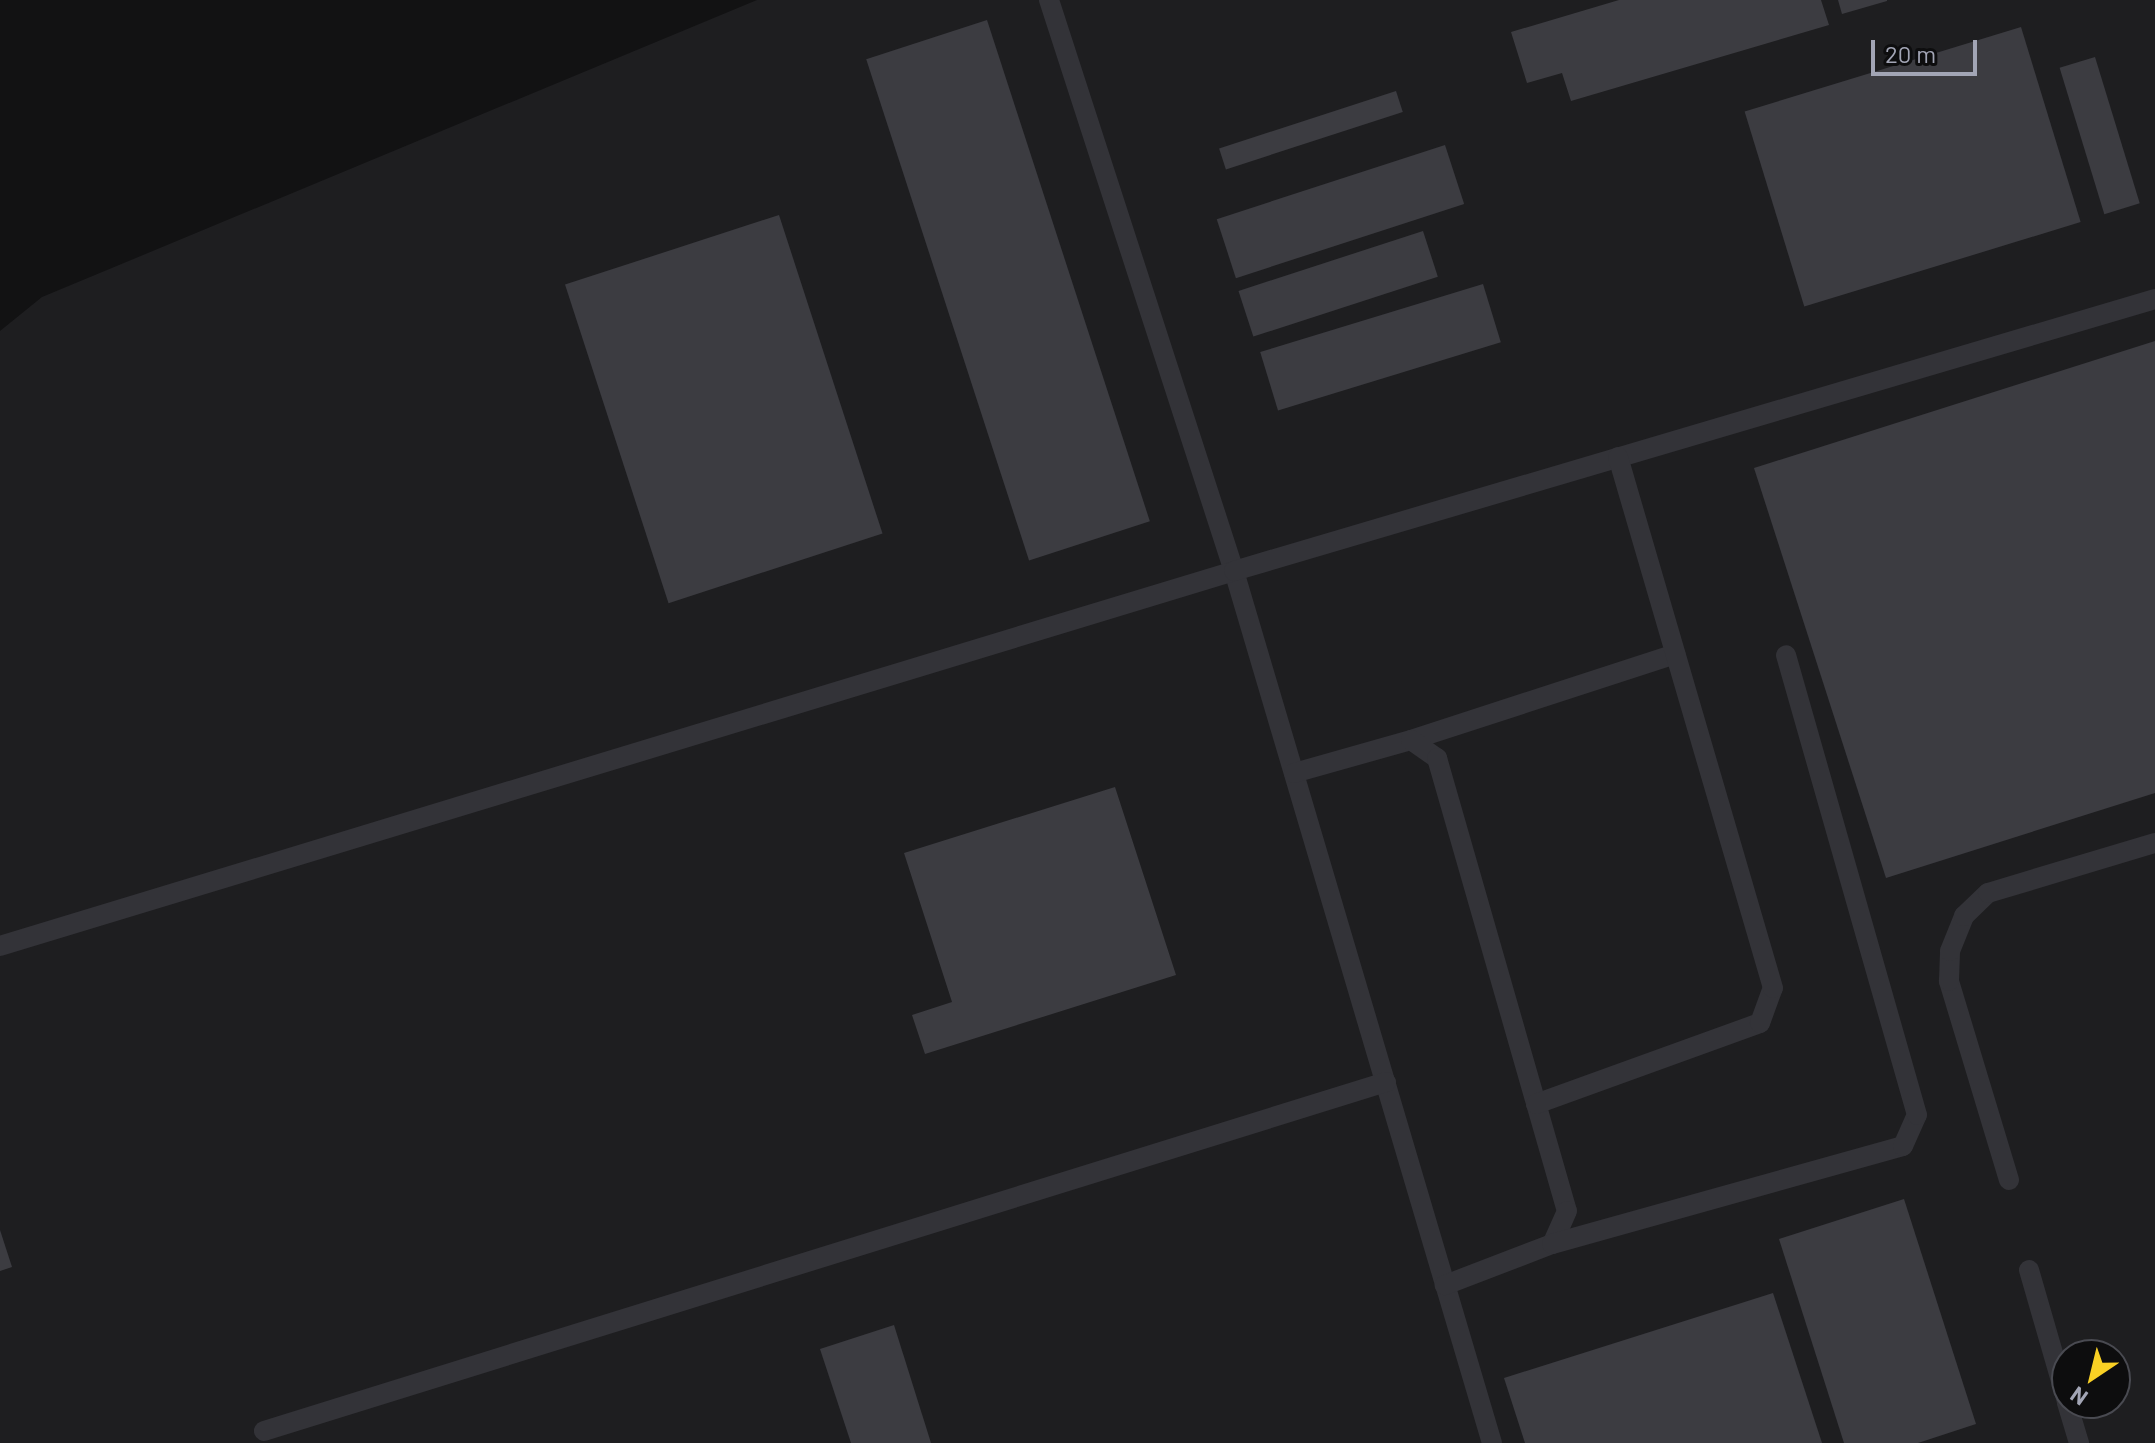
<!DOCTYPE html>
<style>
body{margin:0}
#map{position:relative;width:2155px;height:1443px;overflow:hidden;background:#121213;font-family:Barlow,sans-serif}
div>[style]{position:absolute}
.built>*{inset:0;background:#1e1e20}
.building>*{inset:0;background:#3c3c41;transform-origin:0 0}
.service>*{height:20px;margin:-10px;padding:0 10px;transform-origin:10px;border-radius:10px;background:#333338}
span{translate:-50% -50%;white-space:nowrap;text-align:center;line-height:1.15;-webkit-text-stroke:6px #0d0d0e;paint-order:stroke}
.north{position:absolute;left:2051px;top:1339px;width:80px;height:80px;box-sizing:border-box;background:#0d0d0e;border:2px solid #494a51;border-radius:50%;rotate:215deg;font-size:22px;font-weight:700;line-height:32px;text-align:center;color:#a2a5b5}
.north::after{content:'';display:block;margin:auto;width:28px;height:36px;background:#f9d024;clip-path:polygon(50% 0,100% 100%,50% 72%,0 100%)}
.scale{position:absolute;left:1871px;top:40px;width:106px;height:36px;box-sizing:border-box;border:4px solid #a2a5b5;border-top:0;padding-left:10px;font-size:24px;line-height:28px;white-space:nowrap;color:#a2a5b5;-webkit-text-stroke:6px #0d0d0e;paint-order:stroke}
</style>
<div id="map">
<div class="built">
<i style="clip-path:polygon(evenodd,757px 0,2155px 0,2155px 1443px,0 1443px,0 331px,42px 297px,757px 0,2067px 1355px,2115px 1355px,2115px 1403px,2067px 1403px,2067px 1355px)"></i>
</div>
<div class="building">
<i style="clip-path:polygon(1619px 0,1821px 0,1829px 25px,1571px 101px,1562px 73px,1527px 83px,1511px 32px)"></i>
<i style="clip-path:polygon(1838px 0,1887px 0,1887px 1px,1842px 14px)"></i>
<i style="left:987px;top:20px;width:527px;height:127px;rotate:72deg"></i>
<i style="left:2021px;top:27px;width:204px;height:289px;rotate:73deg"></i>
<i style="left:2095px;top:57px;width:153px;height:37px;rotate:73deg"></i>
<i style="left:1396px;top:91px;width:22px;height:186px;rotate:72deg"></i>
<i style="left:1445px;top:145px;width:62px;height:240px;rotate:72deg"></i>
<i style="left:779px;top:215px;width:335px;height:225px;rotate:72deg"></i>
<i style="left:1423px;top:231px;width:48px;height:194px;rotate:72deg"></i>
<i style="left:1483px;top:284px;width:61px;height:233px;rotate:73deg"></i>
<i style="clip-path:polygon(2155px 341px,2155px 793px,1886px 878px,1754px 468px)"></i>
<i style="clip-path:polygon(1115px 787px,1176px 975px,925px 1054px,912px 1015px,952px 1002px,904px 853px)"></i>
<i style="clip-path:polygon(1904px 1199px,1976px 1424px,1918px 1443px,1844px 1443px,1779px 1239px)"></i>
<i style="clip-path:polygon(0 1230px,12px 1267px,0 1271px)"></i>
<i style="clip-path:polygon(1773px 1293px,1822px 1443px,1525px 1443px,1504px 1378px)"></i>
<i style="clip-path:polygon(894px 1325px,931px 1443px,851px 1443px,820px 1349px)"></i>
</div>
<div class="service">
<i style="left:1049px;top:0;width:600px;rotate:72.05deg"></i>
<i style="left:1234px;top:571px;width:909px;rotate:73.52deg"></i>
<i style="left:1411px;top:740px;width:278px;rotate:-18deg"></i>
<i style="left:1294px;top:773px;width:122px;rotate:-15.8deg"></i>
<i style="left:1411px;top:740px;width:32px;rotate:35deg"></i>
<i style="left:1437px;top:758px;width:471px;rotate:74deg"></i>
<i style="left:1567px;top:1211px;width:36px;rotate:114deg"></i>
<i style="left:1552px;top:1244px;width:115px;rotate:159deg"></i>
<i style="left:0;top:946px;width:1290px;rotate:-16.9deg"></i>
<i style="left:1234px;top:571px;width:960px;rotate:-16.45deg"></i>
<i style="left:1536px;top:1104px;width:238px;rotate:-19.9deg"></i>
<i style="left:1760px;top:1023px;width:37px;rotate:-70deg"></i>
<i style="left:1773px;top:988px;width:553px;rotate:-106.27deg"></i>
<i style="left:2009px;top:1180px;width:208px;rotate:-106.8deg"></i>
<i style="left:1949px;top:981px;width:30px;rotate:-88deg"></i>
<i style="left:1950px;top:951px;width:38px;rotate:-68deg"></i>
<i style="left:1964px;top:916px;width:33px;rotate:-44deg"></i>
<i style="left:1988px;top:893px;width:174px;rotate:-16.7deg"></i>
<i style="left:1552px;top:1244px;width:364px;rotate:-15.6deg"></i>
<i style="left:1903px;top:1146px;width:34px;rotate:-66deg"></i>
<i style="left:1917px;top:1115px;width:478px;rotate:-105.9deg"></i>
<i style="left:2029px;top:1270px;width:137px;rotate:73.9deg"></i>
<i style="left:2067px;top:1403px;width:42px;rotate:73.3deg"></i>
<i style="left:264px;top:1431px;width:1175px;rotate:-17.28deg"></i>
</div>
<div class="north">N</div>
<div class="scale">20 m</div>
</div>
